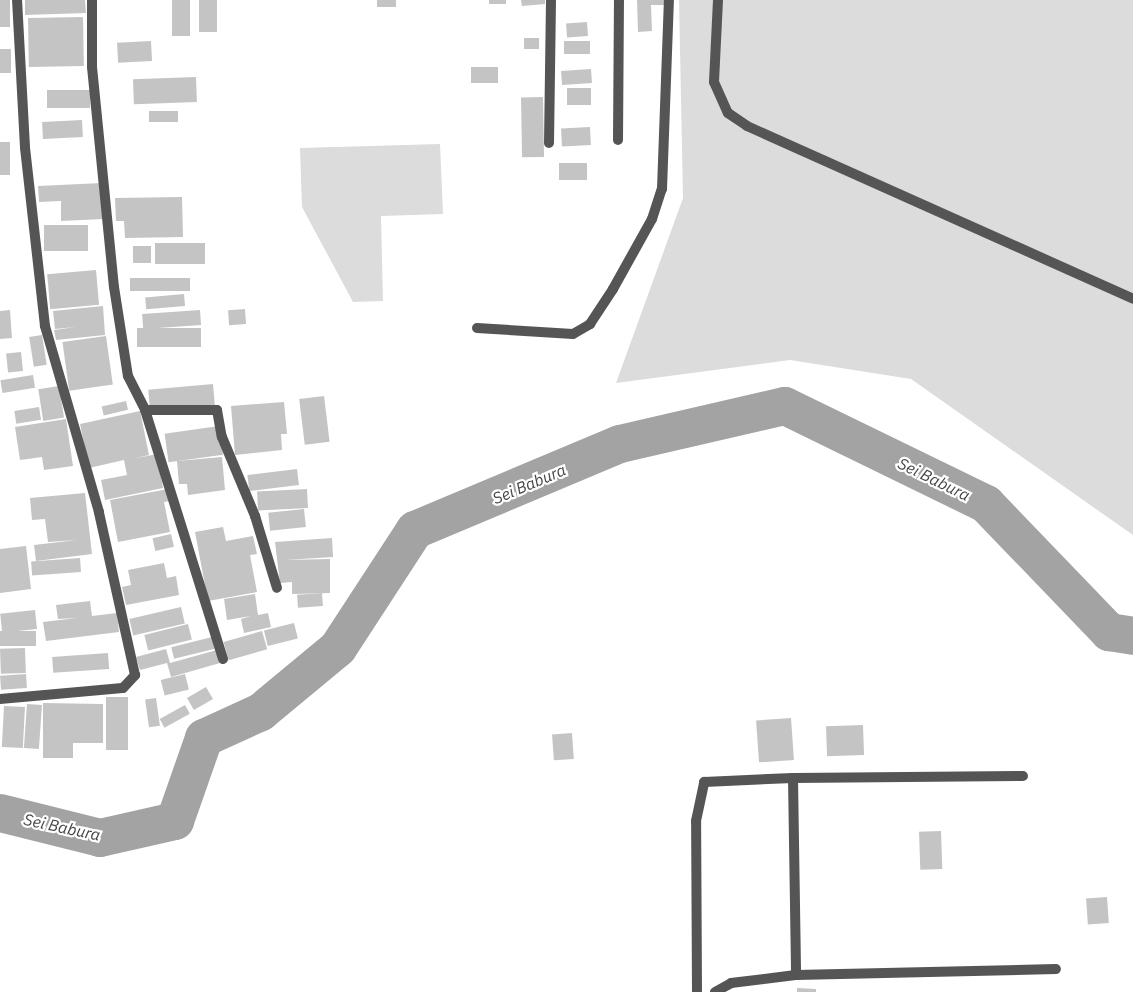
<!DOCTYPE html>
<style>
body{margin:0}
#map{position:relative;width:1133px;height:992px;overflow:hidden;background:#fff;font-family:"IBM Plex Sans",sans-serif}
div>[style]{position:absolute}
.green>*{inset:0;background:#dcdcdc}
.river>*{height:38px;margin:-19px;padding:0 19px;transform-origin:19px;border-radius:19px;background:#a3a3a3}
.building>*{inset:0;background:#c4c4c4;transform-origin:0 0}
.lane>*{height:10px;margin:-5px;padding:0 5px;transform-origin:5px;border-radius:5px;background:#555}
.street>*{height:10px;margin:-5px;padding:0 5px;transform-origin:5px;border-radius:5px;background:#555}
span{translate:-50% -50%;white-space:nowrap;text-align:center;line-height:1.15;-webkit-text-stroke:4.5px #fff;paint-order:stroke}
.water-label{font-size:16px;color:#444;font-style:italic}
</style>
<div id="map">
<div class="green">
<i style="clip-path:polygon(679px 0,1133px 0,1133px 535px,911px 379px,790px 360px,616px 383px,683px 198px)"></i>
<i style="clip-path:polygon(440px 144px,443px 214px,381px 216px,383px 301px,353px 302px,302px 207px,300px 148px)"></i>
</div>
<div class="river">
<i style="left:0;top:813px;width:103px;rotate:14deg"></i>
<i style="left:100px;top:838px;width:77px;rotate:-12.8deg"></i>
<i style="left:175px;top:821px;width:88px;rotate:-70.7deg"></i>
<i style="left:204px;top:738px;width:63px;rotate:-24.5deg"></i>
<i style="left:261px;top:712px;width:100px;rotate:-39.7deg"></i>
<i style="left:338px;top:648px;width:141px;rotate:-56.9deg"></i>
<i style="left:415px;top:530px;width:222px;rotate:-22.8deg"></i>
<i style="left:620px;top:444px;width:169px;rotate:-13deg"></i>
<i style="left:785px;top:406px;width:224px;rotate:26deg"></i>
<i style="left:986px;top:504px;width:178px;rotate:46.1deg"></i>
<i style="left:1109px;top:632px;width:24px;rotate:9deg"></i>
</div>
<div class="building">
<i style="left:0;top:0;width:10px;height:27px"></i>
<i style="clip-path:polygon(25px 0,85px 0,86px 13px,25px 15px)"></i>
<i style="left:172px;top:0;width:18px;height:36px"></i>
<i style="left:199px;top:0;width:18px;height:32px"></i>
<i style="left:377px;top:0;width:19px;height:7px"></i>
<i style="left:489px;top:0;width:17px;height:4px"></i>
<i style="clip-path:polygon(521px 0,545px 0,545px 4px,522px 6px)"></i>
<i style="clip-path:polygon(637px 0,668px 0,668px 5px,651px 5px,652px 31px,638px 32px)"></i>
<i style="left:83px;top:17px;width:49px;height:55px;rotate:89deg"></i>
<i style="left:587px;top:22px;width:14px;height:21px;rotate:86deg"></i>
<i style="left:524px;top:38px;width:15px;height:11px"></i>
<i style="left:151px;top:41px;width:20px;height:34px;rotate:87deg"></i>
<i style="left:564px;top:41px;width:26px;height:13px"></i>
<i style="left:0;top:49px;width:11px;height:24px"></i>
<i style="left:498px;top:67px;width:16px;height:27px;rotate:90deg"></i>
<i style="left:591px;top:69px;width:14px;height:30px;rotate:86deg"></i>
<i style="left:196px;top:77px;width:25px;height:63px;rotate:88deg"></i>
<i style="left:591px;top:88px;width:17px;height:24px;rotate:90deg"></i>
<i style="left:90px;top:90px;width:18px;height:43px;rotate:90deg"></i>
<i style="left:543px;top:97px;width:60px;height:22px;rotate:89deg"></i>
<i style="left:178px;top:111px;width:11px;height:29px;rotate:90deg"></i>
<i style="left:82px;top:120px;width:17px;height:40px;rotate:87deg"></i>
<i style="left:590px;top:127px;width:18px;height:29px;rotate:87deg"></i>
<i style="left:0;top:142px;width:10px;height:33px"></i>
<i style="left:559px;top:163px;width:28px;height:17px"></i>
<i style="clip-path:polygon(102px 183px,103px 219px,61px 221px,61px 201px,39px 202px,38px 186px)"></i>
<i style="clip-path:polygon(182px 197px,183px 237px,125px 238px,124px 221px,116px 221px,115px 198px)"></i>
<i style="left:44px;top:225px;width:44px;height:26px"></i>
<i style="left:205px;top:243px;width:21px;height:50px;rotate:90deg"></i>
<i style="left:151px;top:246px;width:17px;height:18px;rotate:90deg"></i>
<i style="left:96px;top:270px;width:35px;height:49px;rotate:85deg"></i>
<i style="left:190px;top:278px;width:13px;height:60px;rotate:90deg"></i>
<i style="left:184px;top:294px;width:12px;height:39px;rotate:85deg"></i>
<i style="clip-path:polygon(103px 306px,105px 335px,56px 340px,54px 330px,76px 327px,55px 329px,53px 311px)"></i>
<i style="left:245px;top:309px;width:15px;height:17px;rotate:86deg"></i>
<i style="clip-path:polygon(10px 310px,12px 338px,0 339px,0 311px)"></i>
<i style="left:200px;top:310px;width:15px;height:58px;rotate:86deg"></i>
<i style="left:201px;top:328px;width:19px;height:64px;rotate:90deg"></i>
<i style="left:42px;top:335px;width:30px;height:13px;rotate:81deg"></i>
<i style="left:106px;top:336px;width:49px;height:44px;rotate:82deg"></i>
<i style="left:21px;top:352px;width:19px;height:15px;rotate:84deg"></i>
<i style="left:33px;top:375px;width:13px;height:33px;rotate:81deg"></i>
<i style="left:213px;top:384px;width:22px;height:65px;rotate:85deg"></i>
<i style="left:59px;top:386px;width:32px;height:21px;rotate:81deg"></i>
<i style="left:324px;top:396px;width:46px;height:25px;rotate:83deg"></i>
<i style="left:126px;top:401px;width:9px;height:25px;rotate:77deg"></i>
<i style="clip-path:polygon(284px 402px,287px 434px,281px 434px,282px 450px,235px 455px,231px 406px)"></i>
<i style="left:39px;top:407px;width:13px;height:25px;rotate:81deg"></i>
<i style="clip-path:polygon(140px 411px,149px 455px,132px 459px,157px 454px,163px 488px,105px 500px,101px 480px,127px 475px,124px 460px,89px 468px,80px 424px)"></i>
<i style="clip-path:polygon(66px 419px,73px 466px,44px 470px,42px 457px,20px 460px,15px 427px)"></i>
<i style="left:219px;top:426px;width:29px;height:55px;rotate:82deg"></i>
<i style="clip-path:polygon(222px 457px,225px 490px,188px 495px,187px 484px,179px 484px,177px 461px)"></i>
<i style="left:297px;top:469px;width:16px;height:50px;rotate:83deg"></i>
<i style="clip-path:polygon(168px 489px,170px 501px,164px 502px,170px 532px,118px 542px,110px 500px)"></i>
<i style="left:307px;top:489px;width:19px;height:50px;rotate:87deg"></i>
<i style="clip-path:polygon(85px 493px,92px 554px,36px 561px,34px 545px,77px 540px,48px 542px,45px 519px,32px 520px,30px 498px)"></i>
<i style="left:304px;top:509px;width:18px;height:36px;rotate:84deg"></i>
<i style="clip-path:polygon(223px 527px,226px 541px,253px 536px,257px 554px,250px 555px,257px 592px,208px 601px,195px 532px)"></i>
<i style="left:171px;top:534px;width:13px;height:19px;rotate:77deg"></i>
<i style="clip-path:polygon(332px 538px,333px 557px,285px 560px,330px 559px,330px 593px,292px 594px,292px 582px,280px 583px,275px 542px)"></i>
<i style="clip-path:polygon(26px 546px,31px 589px,0 593px,0 549px)"></i>
<i style="left:80px;top:558px;width:14px;height:49px;rotate:86deg"></i>
<i style="clip-path:polygon(164px 563px,167px 578px,176px 576px,179px 595px,126px 605px,122px 587px,131px 585px,128px 570px)"></i>
<i style="left:322px;top:593px;width:13px;height:25px;rotate:86deg"></i>
<i style="clip-path:polygon(255px 594px,258px 615px,268px 613px,271px 627px,244px 633px,241px 619px,251px 616px,227px 620px,224px 599px)"></i>
<i style="clip-path:polygon(90px 601px,92px 616px,117px 613px,119px 632px,46px 641px,43px 622px,77px 618px,58px 619px,56px 605px)"></i>
<i style="left:181px;top:607px;width:17px;height:53px;rotate:77deg"></i>
<i style="left:35px;top:610px;width:19px;height:35px;rotate:84deg"></i>
<i style="left:294px;top:623px;width:16px;height:31px;rotate:76deg"></i>
<i style="left:188px;top:624px;width:16px;height:45px;rotate:76deg"></i>
<i style="left:36px;top:631px;width:15px;height:36px;rotate:90deg"></i>
<i style="left:262px;top:631px;width:19px;height:40px;rotate:74deg"></i>
<i style="left:212px;top:637px;width:12px;height:42px;rotate:76deg"></i>
<i style="left:25px;top:648px;width:25px;height:25px;rotate:88deg"></i>
<i style="clip-path:polygon(166px 649px,170px 663px,217px 650px,220px 663px,171px 677px,167px 663px,140px 670px,136px 657px)"></i>
<i style="left:108px;top:653px;width:16px;height:56px;rotate:86deg"></i>
<i style="left:26px;top:674px;width:14px;height:26px;rotate:86deg"></i>
<i style="left:185px;top:674px;width:16px;height:25px;rotate:76deg"></i>
<i style="left:206px;top:687px;width:14px;height:22px;rotate:60deg"></i>
<i style="left:106px;top:697px;width:22px;height:53px"></i>
<i style="left:156px;top:698px;width:28px;height:11px;rotate:82deg"></i>
<i style="clip-path:polygon(43px 703px,103px 704px,103px 743px,73px 743px,73px 758px,43px 758px)"></i>
<i style="left:27px;top:704px;width:15px;height:44px;rotate:4deg"></i>
<i style="left:185px;top:705px;width:10px;height:29px;rotate:61deg"></i>
<i style="left:4px;top:706px;width:21px;height:41px;rotate:3deg"></i>
<i style="left:791px;top:718px;width:42px;height:35px;rotate:86deg"></i>
<i style="left:863px;top:725px;width:30px;height:37px;rotate:88deg"></i>
<i style="left:572px;top:733px;width:26px;height:20px;rotate:86deg"></i>
<i style="left:941px;top:831px;width:38px;height:22px;rotate:88deg"></i>
<i style="left:1107px;top:897px;width:26px;height:21px;rotate:86deg"></i>
<i style="clip-path:polygon(797px 988px,816px 989px,816px 992px,797px 992px)"></i>
</div>
<div class="lane">
<i style="left:718px;top:0;width:82px;rotate:92.8deg"></i>
<i style="left:714px;top:82px;width:34px;rotate:66deg"></i>
<i style="left:728px;top:113px;width:23px;rotate:34deg"></i>
<i style="left:747px;top:126px;width:423px;rotate:24.1deg"></i>
</div>
<div class="street">
<i style="left:92px;top:0;width:67px;rotate:90deg"></i>
<i style="left:92px;top:67px;width:221px;rotate:84.3deg"></i>
<i style="left:114px;top:287px;width:90px;rotate:81.1deg"></i>
<i style="left:128px;top:376px;width:38px;rotate:63deg"></i>
<i style="left:145px;top:410px;width:261px;rotate:72.6deg"></i>
<i style="left:618px;top:140px;width:140px;rotate:-89.6deg"></i>
<i style="left:549px;top:143px;width:143px;rotate:-89.2deg"></i>
<i style="left:477px;top:328px;width:96px;rotate:3.6deg"></i>
<i style="left:573px;top:334px;width:20px;rotate:-30deg"></i>
<i style="left:590px;top:324px;width:42px;rotate:-56.7deg"></i>
<i style="left:613px;top:289px;width:80px;rotate:-60.9deg"></i>
<i style="left:652px;top:219px;width:32px;rotate:-72deg"></i>
<i style="left:662px;top:189px;width:189px;rotate:-87.9deg"></i>
<i style="left:145px;top:410px;width:72px"></i>
<i style="left:217px;top:410px;width:27px;rotate:80deg"></i>
<i style="left:222px;top:437px;width:86px;rotate:67.3deg"></i>
<i style="left:255px;top:516px;width:75px;rotate:73deg"></i>
<i style="left:0;top:699px;width:123px;rotate:-5.1deg"></i>
<i style="left:123px;top:688px;width:18px;rotate:-47deg"></i>
<i style="left:135px;top:675px;width:167px;rotate:-102.5deg"></i>
<i style="left:99px;top:512px;width:194px;rotate:-106.2deg"></i>
<i style="left:45px;top:326px;width:180px;rotate:-96.4deg"></i>
<i style="left:25px;top:147px;width:147px;rotate:-93.1deg"></i>
<i style="left:793px;top:778px;width:230px;rotate:-0.5deg"></i>
<i style="left:697px;top:992px;width:171px;rotate:-90.3deg"></i>
<i style="left:696px;top:821px;width:40px;rotate:-78deg"></i>
<i style="left:704px;top:782px;width:89px;rotate:-2.6deg"></i>
<i style="left:793px;top:778px;width:197px;rotate:89.1deg"></i>
<i style="left:715px;top:992px;width:18px;rotate:-29deg"></i>
<i style="left:731px;top:983px;width:65px;rotate:-7deg"></i>
<i style="left:796px;top:975px;width:260px;rotate:-1.3deg"></i>
</div>
<div class="water-label">
<span style="left:934px;top:479px;rotate:26deg">Sei Babura</span>
<span style="left:529px;top:484px;rotate:-23deg">Sei Babura</span>
<span style="left:62px;top:827px;rotate:12deg">Sei Babura</span>
</div>
</div>
